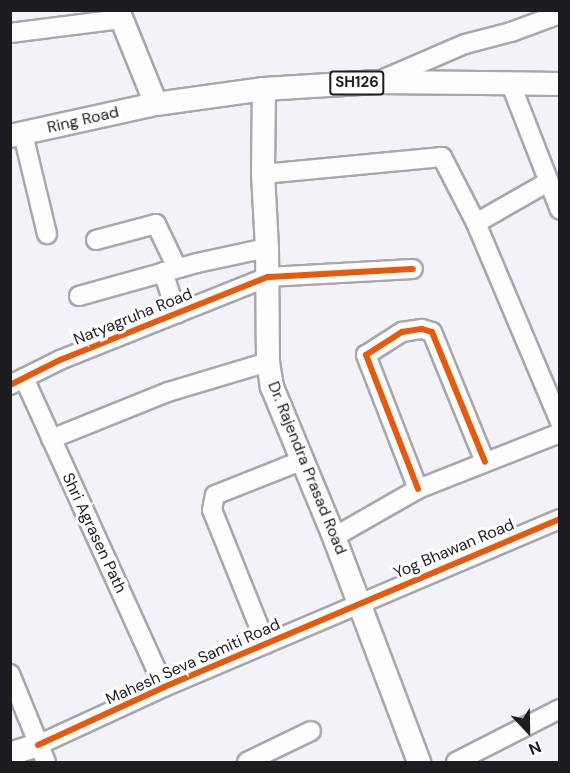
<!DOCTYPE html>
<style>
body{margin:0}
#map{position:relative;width:570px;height:773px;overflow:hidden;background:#f3f2f8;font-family:"DM Sans",sans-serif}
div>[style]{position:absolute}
.roads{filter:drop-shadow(2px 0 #a8a7ab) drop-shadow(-2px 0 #a8a7ab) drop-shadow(0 2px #a8a7ab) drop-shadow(0 -2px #a8a7ab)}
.minor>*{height:18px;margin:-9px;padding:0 9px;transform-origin:9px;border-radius:9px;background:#fdfdfe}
.major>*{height:22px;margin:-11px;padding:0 11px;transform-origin:11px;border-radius:11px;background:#fdfdfe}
.cycleway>*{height:6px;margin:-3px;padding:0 3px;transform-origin:3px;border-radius:3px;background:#e8590c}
span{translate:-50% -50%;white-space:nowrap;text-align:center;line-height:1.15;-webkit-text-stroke:6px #fff;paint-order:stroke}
.shield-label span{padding:2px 4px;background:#fff;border:2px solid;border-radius:4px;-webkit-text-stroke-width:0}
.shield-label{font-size:15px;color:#1d1c20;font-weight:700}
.street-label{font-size:16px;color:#1d1c20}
.frame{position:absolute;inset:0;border:12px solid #1d1c20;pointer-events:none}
.north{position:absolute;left:498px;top:701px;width:60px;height:60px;-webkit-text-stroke:4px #fff;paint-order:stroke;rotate:158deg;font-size:16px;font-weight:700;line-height:24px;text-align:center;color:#1d1c20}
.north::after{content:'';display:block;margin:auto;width:21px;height:27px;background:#1d1c20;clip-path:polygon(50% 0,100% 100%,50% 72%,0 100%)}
</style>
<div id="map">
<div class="roads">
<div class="minor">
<i style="left:10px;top:33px;width:112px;rotate:-7.2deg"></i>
<i style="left:379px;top:81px;width:94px;rotate:-23.3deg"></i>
<i style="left:465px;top:44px;width:48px;rotate:-14.6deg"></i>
<i style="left:511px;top:32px;width:52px;rotate:-20.2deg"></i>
<i style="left:510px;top:82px;width:137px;rotate:68.7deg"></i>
<i style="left:23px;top:134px;width:103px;rotate:76.5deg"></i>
<i style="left:263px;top:174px;width:180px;rotate:-5.4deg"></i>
<i style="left:442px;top:157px;width:74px;rotate:62.7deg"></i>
<i style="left:548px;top:182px;width:83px;rotate:150.3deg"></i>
<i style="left:476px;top:223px;width:216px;rotate:67.1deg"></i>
<i style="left:96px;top:240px;width:62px;rotate:-14.9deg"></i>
<i style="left:156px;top:224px;width:49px;rotate:64.5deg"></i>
<i style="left:163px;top:272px;width:44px;rotate:71.6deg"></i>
<i style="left:79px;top:296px;width:123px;rotate:-15.6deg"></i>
<i style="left:197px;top:263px;width:72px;rotate:-12.1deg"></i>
<i style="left:24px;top:378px;width:339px;rotate:65.6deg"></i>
<i style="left:10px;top:385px;width:56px;rotate:-26.6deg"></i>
<i style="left:60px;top:360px;width:224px;rotate:-21.8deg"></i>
<i style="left:268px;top:277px;width:145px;rotate:-3.2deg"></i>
<i style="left:51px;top:439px;width:126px;rotate:-21.9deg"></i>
<i style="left:168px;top:392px;width:104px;rotate:-16.7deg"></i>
<i style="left:418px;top:489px;width:144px;rotate:-111.2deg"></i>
<i style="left:366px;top:355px;width:43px;rotate:-32.6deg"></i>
<i style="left:402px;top:332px;width:20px;rotate:-9deg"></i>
<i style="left:422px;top:329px;width:10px;rotate:17deg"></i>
<i style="left:432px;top:332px;width:140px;rotate:67.8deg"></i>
<i style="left:334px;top:537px;width:97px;rotate:-29.7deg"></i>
<i style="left:418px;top:489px;width:153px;rotate:-21.5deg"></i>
<i style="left:266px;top:644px;width:144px;rotate:-111.9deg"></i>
<i style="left:212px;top:510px;width:15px;rotate:-79deg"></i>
<i style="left:215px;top:495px;width:92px;rotate:-21.6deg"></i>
<i style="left:10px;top:674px;width:95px;rotate:67.8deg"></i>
<i style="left:38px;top:745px;width:139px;rotate:-24.7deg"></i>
<i style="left:164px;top:687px;width:430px;rotate:-23deg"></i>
<i style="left:247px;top:762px;width:71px;rotate:-25.8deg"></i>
<i style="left:456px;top:762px;width:117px;rotate:-27deg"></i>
</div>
<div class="major">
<i style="left:118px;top:10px;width:101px;rotate:68deg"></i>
<i style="left:264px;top:89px;width:85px;rotate:90.7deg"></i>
<i style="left:263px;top:174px;width:74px;rotate:86.9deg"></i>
<i style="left:267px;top:248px;width:114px;rotate:89.5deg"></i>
<i style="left:268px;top:362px;width:25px;rotate:81deg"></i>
<i style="left:272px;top:387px;width:162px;rotate:67.5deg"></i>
<i style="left:334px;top:537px;width:241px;rotate:69.3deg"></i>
<i style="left:10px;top:136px;width:149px;rotate:-12.4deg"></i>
<i style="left:156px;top:104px;width:109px;rotate:-7.9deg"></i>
<i style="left:264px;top:89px;width:113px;rotate:-3.5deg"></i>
<i style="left:377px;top:82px;width:183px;rotate:0.6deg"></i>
<i style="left:10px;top:754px;width:29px;rotate:-18deg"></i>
</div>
</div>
<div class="cycleway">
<i style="left:10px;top:385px;width:56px;rotate:-26.6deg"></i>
<i style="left:60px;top:360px;width:224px;rotate:-21.8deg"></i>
<i style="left:268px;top:277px;width:145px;rotate:-3.2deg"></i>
<i style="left:418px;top:489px;width:144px;rotate:-111.2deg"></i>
<i style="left:366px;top:355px;width:43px;rotate:-32.6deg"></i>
<i style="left:402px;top:332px;width:20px;rotate:-9deg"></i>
<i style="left:422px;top:329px;width:10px;rotate:17deg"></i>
<i style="left:432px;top:332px;width:140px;rotate:67.8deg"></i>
<i style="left:38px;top:745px;width:139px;rotate:-24.7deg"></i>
<i style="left:164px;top:687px;width:430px;rotate:-23deg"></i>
</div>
<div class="shield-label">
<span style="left:357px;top:83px">SH126</span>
</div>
<div class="street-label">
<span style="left:83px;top:120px;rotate:-13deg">Ring Road</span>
<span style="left:133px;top:317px;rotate:-22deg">Natyagruha Road</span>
<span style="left:307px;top:468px;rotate:68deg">Dr. Rajendra Prasad Road</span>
<span style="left:94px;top:533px;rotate:65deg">Shri Agrasen Path</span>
<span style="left:454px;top:549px;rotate:-23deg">Yog Bhawan Road</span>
<span style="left:193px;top:662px;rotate:-24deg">Mahesh Seva Samiti Road</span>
</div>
<div class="frame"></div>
<div class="north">N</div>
</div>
